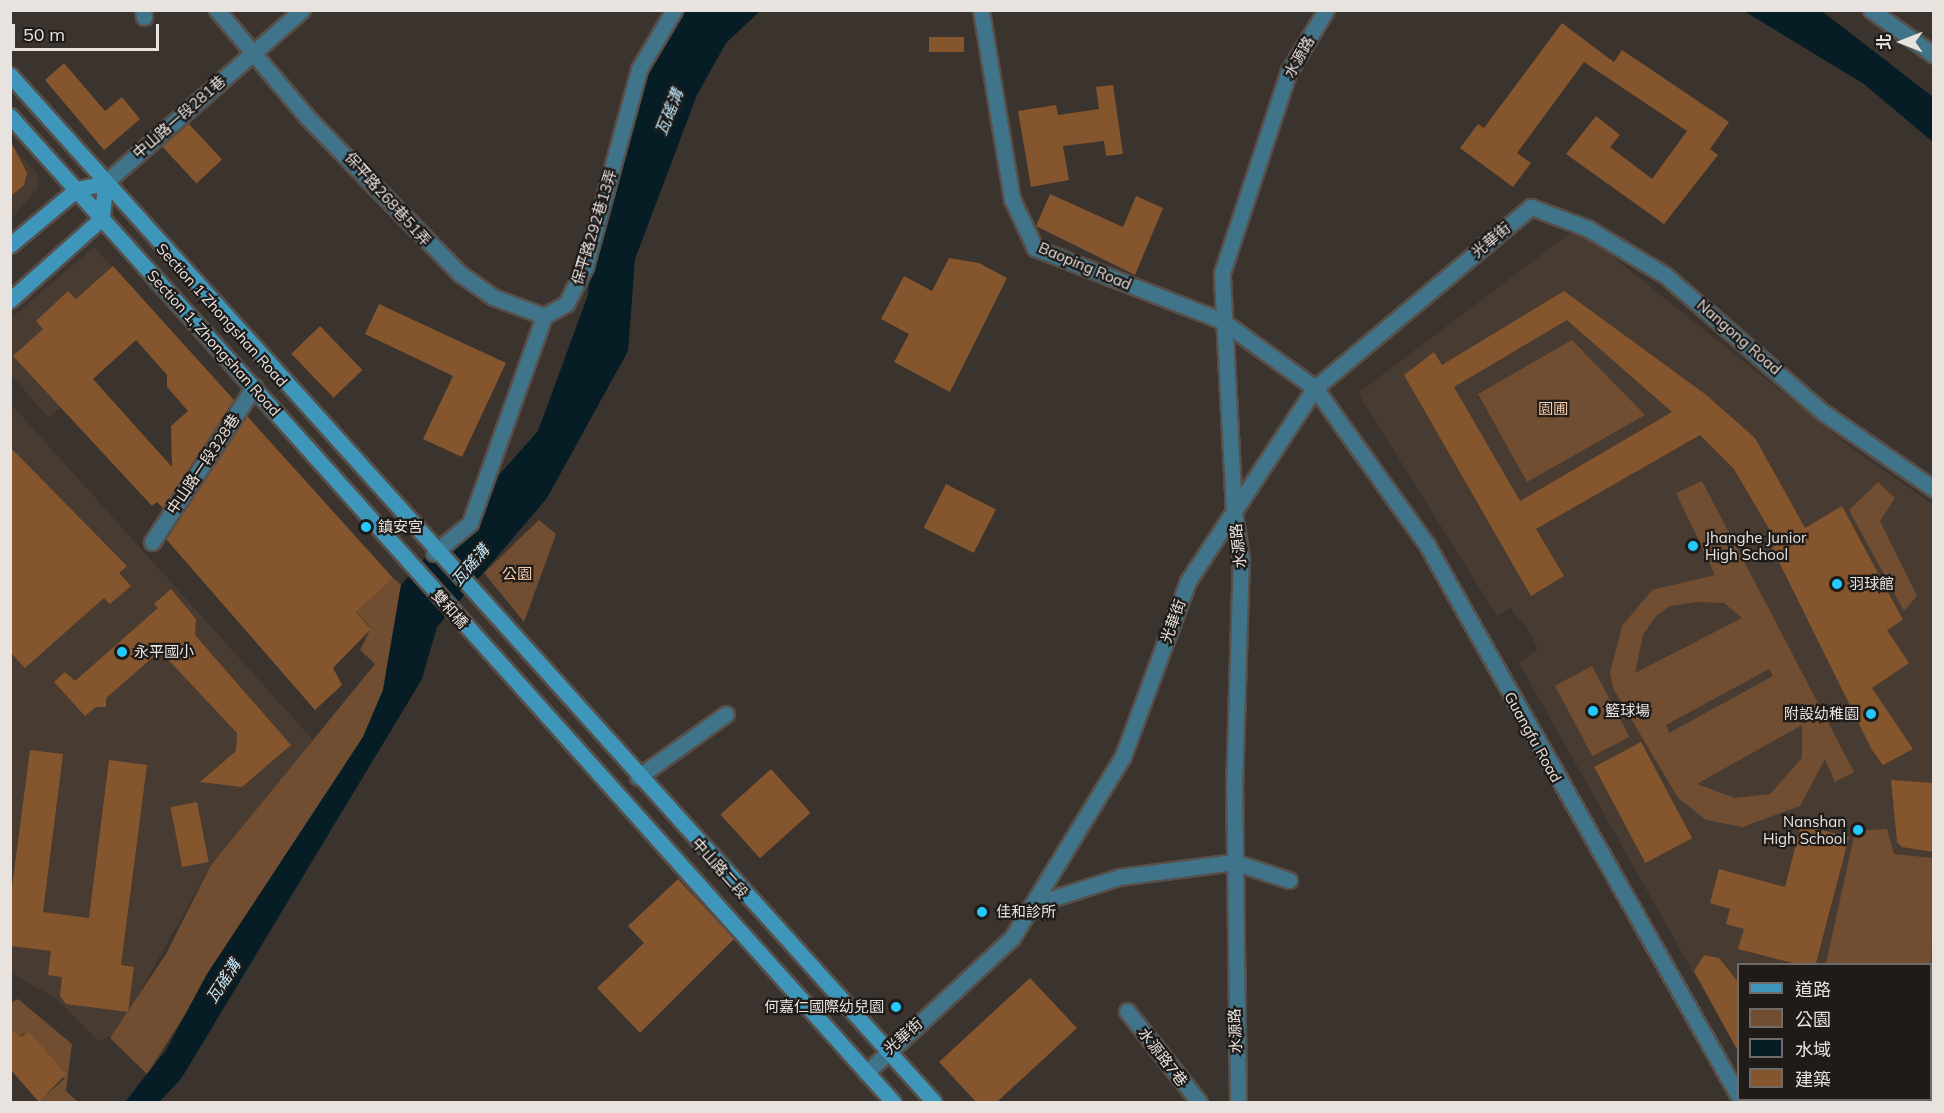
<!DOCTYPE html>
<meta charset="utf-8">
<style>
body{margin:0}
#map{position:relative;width:1944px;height:1113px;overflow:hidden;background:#3b332d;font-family:Mulish,"Noto Sans TC",sans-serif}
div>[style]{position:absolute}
.built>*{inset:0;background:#483b31}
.green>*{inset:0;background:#714e31;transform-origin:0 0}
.water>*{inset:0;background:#061d26}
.building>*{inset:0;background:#85552d;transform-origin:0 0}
.roads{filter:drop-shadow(2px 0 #574f49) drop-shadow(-2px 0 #574f49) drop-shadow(0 2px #574f49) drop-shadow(0 -2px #574f49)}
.street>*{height:15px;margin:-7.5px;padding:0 7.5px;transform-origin:7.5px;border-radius:7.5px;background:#40748a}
.secondary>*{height:15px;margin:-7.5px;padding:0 7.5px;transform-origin:7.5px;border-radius:7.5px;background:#3e97ba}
.dots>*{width:16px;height:16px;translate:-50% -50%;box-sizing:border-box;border:3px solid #1f1b19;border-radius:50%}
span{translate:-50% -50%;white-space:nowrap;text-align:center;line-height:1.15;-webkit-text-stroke:4.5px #1f1b19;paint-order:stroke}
.street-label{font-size:15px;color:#e8e3df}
.park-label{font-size:15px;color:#f8cba9}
.poi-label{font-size:15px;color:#e8e3df}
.left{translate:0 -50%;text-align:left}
.right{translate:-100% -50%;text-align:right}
.water-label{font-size:16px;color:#c1e7f8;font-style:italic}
.frame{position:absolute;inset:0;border:12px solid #e8e3df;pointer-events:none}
.legend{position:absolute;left:1737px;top:963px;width:195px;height:138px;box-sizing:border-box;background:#1f1b19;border:2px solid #6f6b68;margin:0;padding:8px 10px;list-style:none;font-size:18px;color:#e8e3df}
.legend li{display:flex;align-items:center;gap:12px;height:30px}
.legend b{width:30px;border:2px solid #6f6b68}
.north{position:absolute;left:1872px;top:12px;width:60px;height:60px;-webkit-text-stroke:4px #1f1b19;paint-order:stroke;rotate:270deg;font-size:16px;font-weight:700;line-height:24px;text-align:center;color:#e8e3df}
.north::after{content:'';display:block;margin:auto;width:21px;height:27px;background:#e8e3df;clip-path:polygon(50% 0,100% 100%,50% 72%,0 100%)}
.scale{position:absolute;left:12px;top:24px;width:147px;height:27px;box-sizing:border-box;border:3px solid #e8e3df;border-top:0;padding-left:8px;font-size:18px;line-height:21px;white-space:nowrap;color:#e8e3df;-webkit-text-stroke:4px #1f1b19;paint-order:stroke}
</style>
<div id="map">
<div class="built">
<i style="clip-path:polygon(10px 143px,37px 173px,39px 187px,11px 219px)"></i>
<i style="clip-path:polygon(1577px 228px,1862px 456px,1933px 504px,1933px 1102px,1768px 1102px,1930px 1100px,1930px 964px,1738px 964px,1738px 1052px,1519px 663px,1538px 649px,1528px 630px,1510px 608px,1497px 616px,1358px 393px)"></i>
<i style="clip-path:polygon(94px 247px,160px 319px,49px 418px,11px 375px,10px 319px)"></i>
<i style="clip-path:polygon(10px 403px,313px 740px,211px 865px,117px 1033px,98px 1041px,55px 998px,11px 973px)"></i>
</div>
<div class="green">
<i style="clip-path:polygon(1572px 340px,1645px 415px,1527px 482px,1478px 394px)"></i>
<i style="clip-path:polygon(evenodd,1702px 481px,1854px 772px,1835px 782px,1825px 759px,1800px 806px,1743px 827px,1706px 820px,1678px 798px,1613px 688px,1610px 673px,1622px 626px,1652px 590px,1715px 575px,1676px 493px,1702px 481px,1696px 602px,1724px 603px,1742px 618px,1635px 673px,1643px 635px,1656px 616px,1670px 606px,1696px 602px,1702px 481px,1769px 669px,1773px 676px,1669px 733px,1666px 725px,1769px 669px,1702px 481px,1802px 725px,1802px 758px,1770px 794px,1735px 798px,1697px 784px,1802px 725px)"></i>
<i style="clip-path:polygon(1878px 482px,1895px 498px,1880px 521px,1917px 596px,1904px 611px,1849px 510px)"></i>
<i style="clip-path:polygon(539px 520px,556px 534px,524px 622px,484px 573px)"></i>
<i style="clip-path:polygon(393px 578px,401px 585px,383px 690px,363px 737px,147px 1074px,110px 1038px,166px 954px,211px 865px,375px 664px,360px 650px,371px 628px,352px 607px,364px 604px)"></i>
<i style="left:1592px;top:666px;width:80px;height:42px;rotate:62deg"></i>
<i style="clip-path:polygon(1887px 829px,1894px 854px,1933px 858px,1931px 1019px,1930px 964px,1826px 964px,1855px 831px)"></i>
<i style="clip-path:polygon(18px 999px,72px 1044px,66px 1091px,78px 1102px,38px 1102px,64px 1079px,24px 1033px,11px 1045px,11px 1003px)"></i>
</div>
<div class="water">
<i style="clip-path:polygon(686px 11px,760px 11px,726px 43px,697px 95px,635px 259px,628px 351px,547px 498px,437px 627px,422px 679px,181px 1079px,159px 1102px,125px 1102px,166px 1050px,207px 974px,363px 737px,383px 690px,401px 585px,538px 431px,588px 295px,591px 256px,641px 93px,665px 33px)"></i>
<i style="clip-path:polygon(1744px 11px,1823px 12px,1933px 97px,1933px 142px,1864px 84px)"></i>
</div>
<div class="building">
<i style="clip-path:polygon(1562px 23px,1614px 62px,1622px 50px,1729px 122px,1710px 149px,1718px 155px,1664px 224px,1566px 154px,1596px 116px,1620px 135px,1610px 147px,1652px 179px,1687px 131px,1584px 62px,1517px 153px,1531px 163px,1513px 187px,1460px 148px,1478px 124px,1484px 128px)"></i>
<i style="left:929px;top:37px;width:35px;height:15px"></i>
<i style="clip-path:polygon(64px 63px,105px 111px,122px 97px,140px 119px,104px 150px,45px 80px)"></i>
<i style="clip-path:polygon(1113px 85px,1123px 154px,1106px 156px,1104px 141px,1063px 146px,1069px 180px,1031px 187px,1018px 111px,1056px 105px,1058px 115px,1099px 109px,1096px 87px)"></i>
<i style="left:188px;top:123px;width:50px;height:35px;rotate:47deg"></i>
<i style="clip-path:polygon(10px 140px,27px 173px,24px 185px,10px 197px)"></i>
<i style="clip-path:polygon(1050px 194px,1123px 227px,1136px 196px,1163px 208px,1135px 275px,1036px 226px)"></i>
<i style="clip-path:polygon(949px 258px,979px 263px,1007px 278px,950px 392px,894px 362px,909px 334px,881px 319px,904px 276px,932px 291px)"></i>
<i style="clip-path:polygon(evenodd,113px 266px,234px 400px,163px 508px,157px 502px,152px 506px,13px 356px,43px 329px,36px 321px,68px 291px,76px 299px,113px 266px,136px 340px,167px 375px,167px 387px,188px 411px,171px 426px,172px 467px,93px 379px,136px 340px)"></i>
<i style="clip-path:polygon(evenodd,1564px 291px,1705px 394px,1755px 438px,1805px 528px,1842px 506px,1903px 620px,1887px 630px,1909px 663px,1872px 688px,1913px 749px,1883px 765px,1872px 750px,1772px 548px,1778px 544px,1734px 469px,1700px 435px,1536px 529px,1564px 576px,1531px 596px,1404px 375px,1434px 352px,1442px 365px,1564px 291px,1567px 320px,1672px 412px,1520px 501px,1454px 387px,1567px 320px)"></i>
<i style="clip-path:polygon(379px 304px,506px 363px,462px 457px,423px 439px,453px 376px,365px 334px)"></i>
<i style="left:320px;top:326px;width:61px;height:40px;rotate:46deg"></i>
<i style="clip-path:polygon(247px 416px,393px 578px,356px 612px,371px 629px,333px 668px,342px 685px,315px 710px,166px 539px)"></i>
<i style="clip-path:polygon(10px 447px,127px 566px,119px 573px,131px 586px,110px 604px,104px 598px,25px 668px,10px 652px)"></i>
<i style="left:946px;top:484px;width:56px;height:49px;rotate:27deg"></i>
<i style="clip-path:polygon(171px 589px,196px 619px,195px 635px,291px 745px,242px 787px,200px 782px,236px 751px,237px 733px,160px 651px,106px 698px,106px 707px,96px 707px,85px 716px,54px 682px,65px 672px,75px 681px,158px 608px,154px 604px)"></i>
<i style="left:1641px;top:742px;width:109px;height:53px;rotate:62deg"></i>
<i style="clip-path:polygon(30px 750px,63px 754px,43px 912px,89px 918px,109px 760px,147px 765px,121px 965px,134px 967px,128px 1012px,66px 1004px,60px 996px,62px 977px,48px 975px,51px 951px,10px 946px,10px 902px)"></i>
<i style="left:771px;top:769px;width:59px;height:68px;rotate:48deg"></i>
<i style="clip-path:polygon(1891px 780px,1934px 783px,1934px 852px,1902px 847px,1897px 842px)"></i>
<i style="left:197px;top:802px;width:61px;height:27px;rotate:79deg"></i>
<i style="clip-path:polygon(1801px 825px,1849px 837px,1816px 963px,1797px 964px,1738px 949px,1744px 929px,1726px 924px,1730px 909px,1710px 903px,1719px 869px,1785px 887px)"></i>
<i style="clip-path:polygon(678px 879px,734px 939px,640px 1033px,597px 988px,644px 943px,628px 926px)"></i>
<i style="clip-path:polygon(1704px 955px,1719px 958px,1738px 982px,1738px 1051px,1694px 971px)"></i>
<i style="clip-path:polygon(1030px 978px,1077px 1028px,997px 1102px,976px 1102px,939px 1062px)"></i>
<i style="clip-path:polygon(10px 1027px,20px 1037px,29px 1032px,66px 1074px,39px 1102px,10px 1069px)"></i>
</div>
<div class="roads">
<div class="street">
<i style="left:143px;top:10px;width:7px;rotate:82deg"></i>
<i style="left:217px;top:10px;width:140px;rotate:49.9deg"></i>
<i style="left:307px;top:117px;width:218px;rotate:45.7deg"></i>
<i style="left:459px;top:273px;width:42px;rotate:35.2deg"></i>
<i style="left:493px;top:297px;width:54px;rotate:20.4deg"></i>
<i style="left:544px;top:316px;width:25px;rotate:-29deg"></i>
<i style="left:566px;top:304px;width:42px;rotate:-62.8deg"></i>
<i style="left:585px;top:267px;width:205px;rotate:-74.7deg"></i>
<i style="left:639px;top:69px;width:69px;rotate:-59.3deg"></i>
<i style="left:981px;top:10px;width:192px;rotate:80.7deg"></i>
<i style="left:1012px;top:199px;width:54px;rotate:64.9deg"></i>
<i style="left:1035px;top:248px;width:199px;rotate:21.2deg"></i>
<i style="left:1221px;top:320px;width:116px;rotate:35.9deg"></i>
<i style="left:1315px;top:388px;width:193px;rotate:54.5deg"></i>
<i style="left:1427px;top:545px;width:632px;rotate:60.51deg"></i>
<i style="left:1871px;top:10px;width:77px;rotate:35.5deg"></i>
<i style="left:105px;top:183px;width:262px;rotate:-41.3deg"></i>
<i style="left:152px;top:542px;width:186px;rotate:-56.7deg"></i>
<i style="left:434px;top:553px;width:47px;rotate:-39.8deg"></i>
<i style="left:470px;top:523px;width:220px;rotate:-70.3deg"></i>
<i style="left:638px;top:777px;width:108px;rotate:-35.6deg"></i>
<i style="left:1032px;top:905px;width:91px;rotate:-17.8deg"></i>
<i style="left:1119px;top:877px;width:116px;rotate:-7.4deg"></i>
<i style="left:1234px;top:862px;width:58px;rotate:18.1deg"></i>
<i style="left:1127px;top:1011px;width:116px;rotate:51.6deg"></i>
<i style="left:866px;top:1073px;width:199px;rotate:-42.8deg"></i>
<i style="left:1012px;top:938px;width:213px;rotate:-58.6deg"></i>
<i style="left:1123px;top:756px;width:187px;rotate:-69.6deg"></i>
<i style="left:1188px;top:581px;width:231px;rotate:-56.7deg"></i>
<i style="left:1315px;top:388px;width:282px;rotate:-40deg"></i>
<i style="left:1531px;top:207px;width:60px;rotate:20.6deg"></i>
<i style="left:1587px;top:228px;width:91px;rotate:31.1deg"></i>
<i style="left:1665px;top:275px;width:211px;rotate:41deg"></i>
<i style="left:1824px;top:413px;width:134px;rotate:34.6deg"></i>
<i style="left:1238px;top:1102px;width:312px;rotate:-90.7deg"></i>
<i style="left:1234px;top:790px;width:232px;rotate:-88.3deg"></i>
<i style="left:1241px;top:558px;width:46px;rotate:-98.8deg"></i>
<i style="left:1234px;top:513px;width:240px;rotate:-92.9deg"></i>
<i style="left:1222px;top:273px;width:213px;rotate:-71.7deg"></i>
<i style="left:1289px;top:71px;width:71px;rotate:-58.8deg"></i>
</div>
<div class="secondary">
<i style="left:10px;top:75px;width:1381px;rotate:48.02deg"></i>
<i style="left:10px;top:116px;width:1324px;rotate:48.15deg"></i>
<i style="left:10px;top:245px;width:87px;rotate:-39.9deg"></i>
<i style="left:77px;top:189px;width:29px;rotate:-12deg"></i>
<i style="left:105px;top:183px;width:35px;rotate:95deg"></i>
<i style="left:102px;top:218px;width:123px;rotate:138.3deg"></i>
</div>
</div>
<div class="dots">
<i style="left:366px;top:527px;background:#24c9fe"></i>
<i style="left:1693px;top:546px;background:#24c9fe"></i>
<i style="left:1837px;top:584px;background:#24c9fe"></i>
<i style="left:122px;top:652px;background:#24c9fe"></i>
<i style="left:1593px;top:711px;background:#24c9fe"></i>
<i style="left:1871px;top:714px;background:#24c9fe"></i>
<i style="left:1858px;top:830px;background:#24c9fe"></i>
<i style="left:982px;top:912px;background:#24c9fe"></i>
<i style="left:896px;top:1007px;background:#24c9fe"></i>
</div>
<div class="street-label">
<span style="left:1299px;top:57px;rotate:-61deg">水源路</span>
<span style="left:179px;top:117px;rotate:-41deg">中山路一段281巷</span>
<span style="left:388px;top:199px;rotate:48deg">保平路268巷51弄</span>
<span style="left:594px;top:227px;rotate:-73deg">保平路292巷13弄</span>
<span style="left:1491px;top:240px;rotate:-40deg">光華街</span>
<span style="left:1085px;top:266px;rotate:23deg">Baoping Road</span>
<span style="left:222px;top:315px;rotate:48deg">Section 1 Zhongshan Road</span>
<span style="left:1739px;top:337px;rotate:41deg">Nangong Road</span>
<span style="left:214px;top:343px;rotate:48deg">Section 1, Zhongshan Road</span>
<span style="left:203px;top:464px;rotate:-56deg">中山路一段328巷</span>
<span style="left:1238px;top:546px;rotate:-96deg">水源路</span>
<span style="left:450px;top:609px;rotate:48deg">雙和橋</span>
<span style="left:1173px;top:621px;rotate:-70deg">光華街</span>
<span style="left:1533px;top:737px;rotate:61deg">Guangfu Road</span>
<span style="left:720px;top:868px;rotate:48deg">中山路二段</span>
<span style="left:1235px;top:1031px;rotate:-92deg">水源路</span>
<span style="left:903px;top:1036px;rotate:-42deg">光華街</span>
<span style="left:1163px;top:1057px;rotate:52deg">水源路7巷</span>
</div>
<div class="park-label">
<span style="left:1553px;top:409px">園圃</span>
<span style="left:517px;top:574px">公園</span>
</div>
<div class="poi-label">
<span class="left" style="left:378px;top:527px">鎮安宮</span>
<span class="left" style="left:1705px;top:546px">Jhanghe Junior<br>High School</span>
<span class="left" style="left:1849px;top:584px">羽球館</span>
<span class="left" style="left:134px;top:652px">永平國小</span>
<span class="left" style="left:1605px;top:711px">籃球場</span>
<span class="right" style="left:1859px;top:714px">附設幼稚園</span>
<span class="right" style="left:1846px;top:830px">Nanshan<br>High School</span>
<span class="left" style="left:996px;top:912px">佳和診所</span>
<span class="right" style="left:884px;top:1007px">何嘉仁國際幼兒園</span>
</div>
<div class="water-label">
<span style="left:669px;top:112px;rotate:-68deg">瓦磘溝</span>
<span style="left:470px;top:565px;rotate:-49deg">瓦磘溝</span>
<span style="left:223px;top:981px;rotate:-57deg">瓦磘溝</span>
</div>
<div class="frame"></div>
<ul class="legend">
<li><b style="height:8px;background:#3e97ba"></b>道路</li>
<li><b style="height:16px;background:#714e31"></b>公園</li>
<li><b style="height:16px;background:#061d26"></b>水域</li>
<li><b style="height:16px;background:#85552d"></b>建築</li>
</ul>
<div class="north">北</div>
<div class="scale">50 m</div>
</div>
